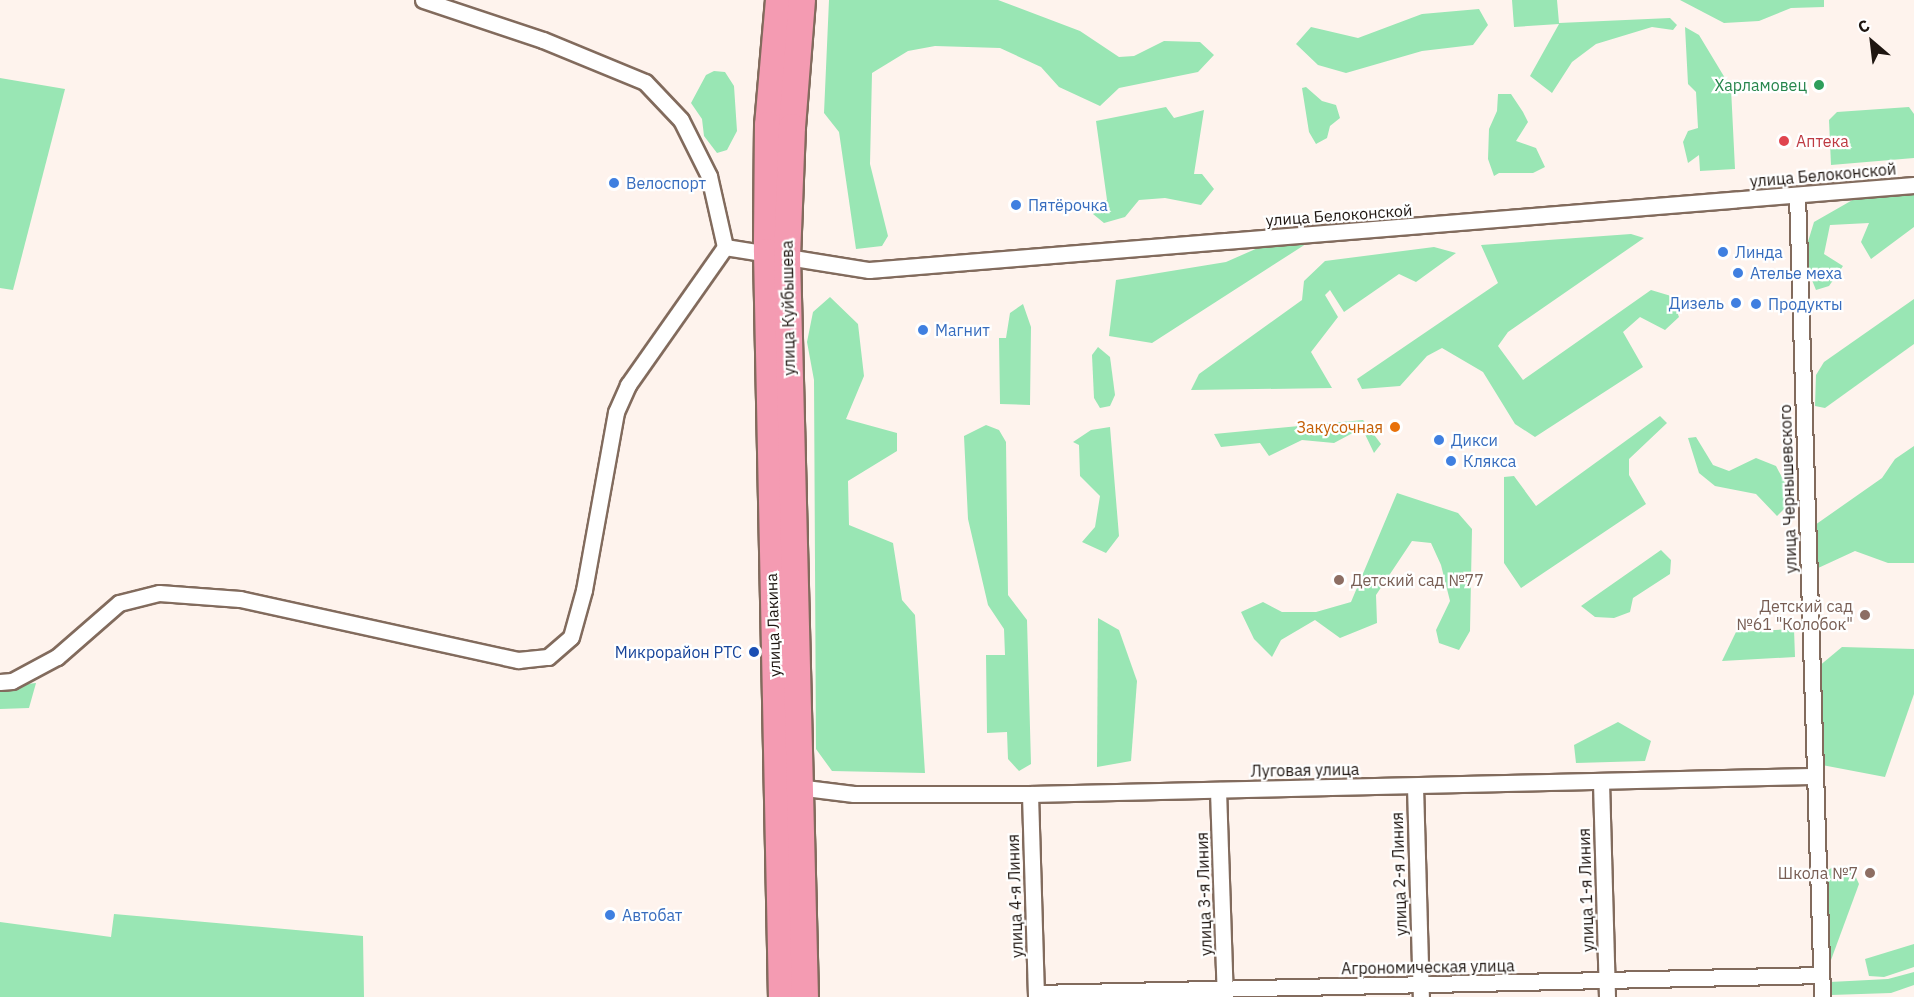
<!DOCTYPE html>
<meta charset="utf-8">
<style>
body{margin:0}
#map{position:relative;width:1914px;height:997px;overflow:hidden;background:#fef3ed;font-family:"IBM Plex Sans",sans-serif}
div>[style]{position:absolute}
.green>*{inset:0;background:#99e6b4}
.roads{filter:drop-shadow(2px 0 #826b5d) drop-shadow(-2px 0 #826b5d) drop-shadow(0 2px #826b5d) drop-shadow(0 -2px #826b5d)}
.minor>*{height:15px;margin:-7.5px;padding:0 7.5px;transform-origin:7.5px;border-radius:7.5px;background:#fff}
.trunk>*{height:26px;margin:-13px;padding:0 13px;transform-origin:13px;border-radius:13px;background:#f49bb2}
.dots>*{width:16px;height:16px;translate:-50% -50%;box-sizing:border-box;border:3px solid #fff;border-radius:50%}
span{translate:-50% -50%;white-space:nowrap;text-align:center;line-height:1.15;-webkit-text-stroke:4.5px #fff;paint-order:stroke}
.leisure-label{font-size:16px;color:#27864d}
.right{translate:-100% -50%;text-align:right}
.health-label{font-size:16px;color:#be3a42}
.left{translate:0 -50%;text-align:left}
.street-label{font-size:16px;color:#1e1510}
.shop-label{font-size:16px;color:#366cbe}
.food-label{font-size:16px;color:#c56008}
.education-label{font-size:16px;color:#785e54}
.transit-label{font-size:16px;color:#164399}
.north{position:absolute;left:1842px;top:12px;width:60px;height:60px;-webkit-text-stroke:4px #fff;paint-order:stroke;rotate:332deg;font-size:16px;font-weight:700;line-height:24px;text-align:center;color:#1e1510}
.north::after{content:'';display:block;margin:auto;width:21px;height:27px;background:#1e1510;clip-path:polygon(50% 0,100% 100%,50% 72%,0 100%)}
</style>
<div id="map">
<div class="green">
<i style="clip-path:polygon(829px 0,998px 0,1080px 31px,1119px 57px,1134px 56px,1164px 41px,1200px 42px,1214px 55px,1198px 72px,1119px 88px,1100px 106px,1059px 87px,1041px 67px,1000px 48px,935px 46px,908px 51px,872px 73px,870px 164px,888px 236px,882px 246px,856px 249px,839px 132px,824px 113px)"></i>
<i style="clip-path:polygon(1512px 0,1557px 0,1559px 23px,1670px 18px,1677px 25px,1673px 30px,1652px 27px,1596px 44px,1572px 62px,1552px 93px,1530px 76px,1559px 24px,1514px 27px)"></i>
<i style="clip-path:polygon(1680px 0,1824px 0,1824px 7px,1791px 8px,1759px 21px,1724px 23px)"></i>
<i style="clip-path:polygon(1479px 9px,1488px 25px,1473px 45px,1422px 51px,1346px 73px,1318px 65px,1296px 44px,1311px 27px,1358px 38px,1422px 14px)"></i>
<i style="clip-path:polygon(1685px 27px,1699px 35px,1731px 88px,1735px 169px,1700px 171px,1699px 155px,1688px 163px,1683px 142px,1688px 131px,1698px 128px,1696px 92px,1688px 84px)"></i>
<i style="clip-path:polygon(714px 71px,725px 72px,734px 86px,737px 131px,727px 150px,717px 153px,704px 136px,702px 119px,691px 103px,706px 75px)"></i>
<i style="clip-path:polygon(0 78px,65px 89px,13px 290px,0 288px)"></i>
<i style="clip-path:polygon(1306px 87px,1322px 101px,1336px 105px,1340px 118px,1330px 126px,1327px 138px,1316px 144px,1309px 132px,1302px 88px)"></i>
<i style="clip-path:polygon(1498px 94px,1511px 94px,1523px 112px,1528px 122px,1516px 141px,1536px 148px,1545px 167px,1533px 173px,1499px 173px,1494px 176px,1488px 159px,1489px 129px,1497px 111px)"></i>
<i style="clip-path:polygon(1166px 107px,1174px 118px,1204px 110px,1194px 174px,1202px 174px,1214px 189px,1201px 205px,1165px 198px,1139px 200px,1125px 217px,1104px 223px,1093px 214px,1107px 200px,1096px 121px)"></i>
<i style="clip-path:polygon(1909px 107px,1914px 114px,1914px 158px,1831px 165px,1829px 120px,1837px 112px)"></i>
<i style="clip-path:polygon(1914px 193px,1914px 227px,1871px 259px,1861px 242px,1869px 223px,1830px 225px,1824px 254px,1843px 266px,1829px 286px,1816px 290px,1803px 258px,1814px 222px,1856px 198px)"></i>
<i style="clip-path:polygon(1631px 234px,1644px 238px,1508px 332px,1498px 346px,1523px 380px,1651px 290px,1671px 296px,1679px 317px,1665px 330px,1640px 317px,1623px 332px,1643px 367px,1535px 437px,1515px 424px,1483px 372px,1442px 348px,1427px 356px,1400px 386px,1362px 389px,1357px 379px,1498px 283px,1481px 245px)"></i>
<i style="clip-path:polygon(1276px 240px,1309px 242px,1152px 343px,1109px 336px,1116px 280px,1226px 262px)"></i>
<i style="clip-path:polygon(1434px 247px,1456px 253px,1416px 282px,1399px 274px,1344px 312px,1330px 290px,1325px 295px,1338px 317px,1311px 352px,1332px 388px,1191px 390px,1199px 374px,1302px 300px,1304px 281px,1325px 261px)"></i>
<i style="clip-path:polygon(830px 297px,858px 324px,864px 376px,846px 419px,897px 433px,897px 451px,848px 481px,849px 525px,893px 543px,902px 600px,915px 615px,925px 773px,832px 771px,816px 749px,814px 380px,807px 342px,813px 312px)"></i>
<i style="clip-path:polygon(1914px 299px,1914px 344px,1825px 408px,1815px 406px,1816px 375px,1824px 362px)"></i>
<i style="clip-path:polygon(1023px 304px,1031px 327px,1030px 405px,1000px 404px,999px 338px,1006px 338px,1010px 313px)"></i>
<i style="clip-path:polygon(1098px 347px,1110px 357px,1115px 395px,1110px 406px,1100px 408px,1094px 398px,1092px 355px)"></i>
<i style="clip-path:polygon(1660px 416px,1667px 423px,1629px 459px,1629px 475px,1646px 504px,1521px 588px,1504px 563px,1504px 477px,1514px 476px,1536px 506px)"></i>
<i style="clip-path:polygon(1363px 420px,1381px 444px,1374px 453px,1362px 428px,1334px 443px,1302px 440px,1269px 456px,1260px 443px,1221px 447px,1214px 434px)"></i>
<i style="clip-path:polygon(986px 425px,999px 430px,1006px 442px,1008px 595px,1027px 620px,1031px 764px,1019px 771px,1008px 759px,1007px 732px,987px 733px,986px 655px,1005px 655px,1004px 629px,988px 605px,968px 519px,964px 436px)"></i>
<i style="clip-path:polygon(1110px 427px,1119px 536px,1106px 553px,1082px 542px,1095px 527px,1100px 496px,1080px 476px,1079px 445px,1073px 442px,1091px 430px)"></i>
<i style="clip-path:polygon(1696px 437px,1713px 465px,1729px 471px,1756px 458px,1776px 466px,1787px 487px,1785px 508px,1777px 516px,1756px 494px,1715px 486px,1699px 473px,1688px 438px)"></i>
<i style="clip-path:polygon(1914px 446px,1914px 563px,1888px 563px,1855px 551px,1816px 569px,1815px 525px,1882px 478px,1895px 459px)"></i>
<i style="clip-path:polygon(1397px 493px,1458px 513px,1472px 529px,1470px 631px,1459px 650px,1439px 643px,1436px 630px,1450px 601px,1441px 565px,1431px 543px,1412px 541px,1376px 595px,1377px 623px,1340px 638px,1315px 620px,1281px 640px,1272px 657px,1254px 639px,1241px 612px,1263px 602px,1282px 612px,1316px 612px,1351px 602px)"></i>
<i style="clip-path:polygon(1661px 550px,1671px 560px,1670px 574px,1633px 598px,1630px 612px,1614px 618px,1595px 617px,1581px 606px)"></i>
<i style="clip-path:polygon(1098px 618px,1119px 630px,1137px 681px,1131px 761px,1097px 767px)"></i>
<i style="clip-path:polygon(1794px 629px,1795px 657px,1722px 661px,1736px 632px)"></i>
<i style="clip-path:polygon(1842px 647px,1914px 649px,1914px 694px,1885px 777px,1822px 765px,1818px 667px)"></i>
<i style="clip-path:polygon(36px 683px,29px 708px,0 709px,0 687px)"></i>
<i style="clip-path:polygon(1618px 722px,1651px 741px,1645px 761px,1576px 763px,1574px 745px)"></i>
<i style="clip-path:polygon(1833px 867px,1853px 871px,1859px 884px,1831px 960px,1825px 964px,1825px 872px)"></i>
<i style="clip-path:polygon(114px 914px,363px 936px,364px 997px,0 997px,0 922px,111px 937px)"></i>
<i style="clip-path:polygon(1914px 944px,1914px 967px,1884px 977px,1869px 976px,1865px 959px)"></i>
<i style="clip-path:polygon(1914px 972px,1914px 985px,1891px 993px,1831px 995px,1830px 982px,1888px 979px)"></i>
</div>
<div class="roads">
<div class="minor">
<i style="left:423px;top:0;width:126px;rotate:18.4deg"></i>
<i style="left:543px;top:40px;width:110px;rotate:22.4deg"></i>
<i style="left:645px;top:82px;width:52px;rotate:46.5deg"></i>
<i style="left:681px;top:120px;width:63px;rotate:63.4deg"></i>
<i style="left:709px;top:176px;width:73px;rotate:77.3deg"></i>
<i style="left:1797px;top:195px;width:802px;rotate:88.21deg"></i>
<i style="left:725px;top:247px;width:146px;rotate:9.1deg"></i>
<i style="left:869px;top:270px;width:1048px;rotate:-4.65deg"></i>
<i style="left:0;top:682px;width:12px;rotate:-5deg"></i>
<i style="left:12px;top:681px;width:51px;rotate:-28.1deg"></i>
<i style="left:57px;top:657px;width:82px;rotate:-41.1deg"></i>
<i style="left:119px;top:603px;width:41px;rotate:-14deg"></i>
<i style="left:159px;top:593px;width:81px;rotate:4.2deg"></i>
<i style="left:240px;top:599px;width:285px;rotate:12.4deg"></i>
<i style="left:518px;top:660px;width:30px;rotate:-6deg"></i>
<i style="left:548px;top:657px;width:30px;rotate:-41deg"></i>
<i style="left:571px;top:637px;width:49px;rotate:-74.5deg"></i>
<i style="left:584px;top:590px;width:181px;rotate:-79.8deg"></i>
<i style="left:616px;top:412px;width:30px;rotate:-66deg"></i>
<i style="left:628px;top:385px;width:169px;rotate:-54.9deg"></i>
<i style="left:1601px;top:782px;width:215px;rotate:88.4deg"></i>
<i style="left:1415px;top:786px;width:211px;rotate:88.4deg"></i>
<i style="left:797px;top:787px;width:57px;rotate:7deg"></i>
<i style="left:854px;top:794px;width:176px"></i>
<i style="left:1030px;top:794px;width:783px;rotate:-1.32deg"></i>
<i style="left:1218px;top:790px;width:207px;rotate:88.1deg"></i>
<i style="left:1030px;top:794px;width:203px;rotate:88.3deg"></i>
<i style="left:1036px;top:993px;width:785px;rotate:-1.31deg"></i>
</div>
<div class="trunk">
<i style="left:779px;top:0;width:125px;rotate:95deg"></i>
<i style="left:768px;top:125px;width:127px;rotate:90.5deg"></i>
<i style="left:767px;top:252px;width:745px;rotate:88.85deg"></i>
<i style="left:802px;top:0;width:127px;rotate:94.5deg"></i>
<i style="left:792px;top:127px;width:129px;rotate:92.2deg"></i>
<i style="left:787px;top:256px;width:741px;rotate:88.61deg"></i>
</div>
</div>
<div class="dots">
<i style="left:1819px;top:85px;background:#2e9e5b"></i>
<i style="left:1784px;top:141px;background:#e0444e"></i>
<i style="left:614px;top:183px;background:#3f7fe0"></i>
<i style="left:1016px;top:205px;background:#3f7fe0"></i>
<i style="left:1723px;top:252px;background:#3f7fe0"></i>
<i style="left:1738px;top:273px;background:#3f7fe0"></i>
<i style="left:1736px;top:303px;background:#3f7fe0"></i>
<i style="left:1756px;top:304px;background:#3f7fe0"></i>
<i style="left:923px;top:330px;background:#3f7fe0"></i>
<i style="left:1395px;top:427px;background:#e8710a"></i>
<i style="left:1439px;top:440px;background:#3f7fe0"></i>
<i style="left:1451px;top:461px;background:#3f7fe0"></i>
<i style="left:1339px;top:580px;background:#8d6e63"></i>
<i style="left:1865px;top:615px;background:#8d6e63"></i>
<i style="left:754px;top:652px;background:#1a4fb4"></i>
<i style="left:1870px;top:873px;background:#8d6e63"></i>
<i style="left:610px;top:915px;background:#3f7fe0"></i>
</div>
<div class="leisure-label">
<span class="right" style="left:1807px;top:85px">Харламовец</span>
</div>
<div class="health-label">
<span class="left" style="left:1796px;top:141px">Аптека</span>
</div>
<div class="street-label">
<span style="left:1823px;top:175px;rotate:-5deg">улица Белоконской</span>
<span style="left:1339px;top:215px;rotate:-4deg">улица Белоконской</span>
<span style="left:788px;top:308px;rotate:-91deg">улица Куйбышева</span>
<span style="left:1788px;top:489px;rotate:-92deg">улица Чернышевского</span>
<span style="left:773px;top:625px;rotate:-92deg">улица Лакина</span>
<span style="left:1305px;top:770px;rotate:-1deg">Луговая улица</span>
<span style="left:1399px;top:874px;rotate:-92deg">улица 2-я Линия</span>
<span style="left:1586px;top:890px;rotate:-92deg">улица 1-я Линия</span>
<span style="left:1204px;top:894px;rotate:-92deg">улица 3-я Линия</span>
<span style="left:1015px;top:896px;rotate:-92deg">улица 4-я Линия</span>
<span style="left:1428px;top:967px;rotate:-1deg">Агрономическая улица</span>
</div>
<div class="shop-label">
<span class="left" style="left:626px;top:183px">Велоспорт</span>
<span class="left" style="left:1028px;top:205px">Пятёрочка</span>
<span class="left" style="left:1735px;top:252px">Линда</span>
<span class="left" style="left:1750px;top:273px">Ателье меха</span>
<span class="right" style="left:1724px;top:303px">Дизель</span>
<span class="left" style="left:1768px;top:304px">Продукты</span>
<span class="left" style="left:935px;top:330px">Магнит</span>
<span class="left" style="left:1451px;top:440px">Дикси</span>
<span class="left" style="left:1463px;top:461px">Клякса</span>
<span class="left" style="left:622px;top:915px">Автобат</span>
</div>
<div class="food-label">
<span class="right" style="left:1383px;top:427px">Закусочная</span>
</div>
<div class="education-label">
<span class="left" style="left:1351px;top:580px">Детский сад №77</span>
<span class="right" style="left:1853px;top:615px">Детский сад<br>№61 "Колобок"</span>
<span class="right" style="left:1858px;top:873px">Школа №7</span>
</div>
<div class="transit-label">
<span class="right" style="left:742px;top:652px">Микрорайон РТС</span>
</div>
<div class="north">С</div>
</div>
